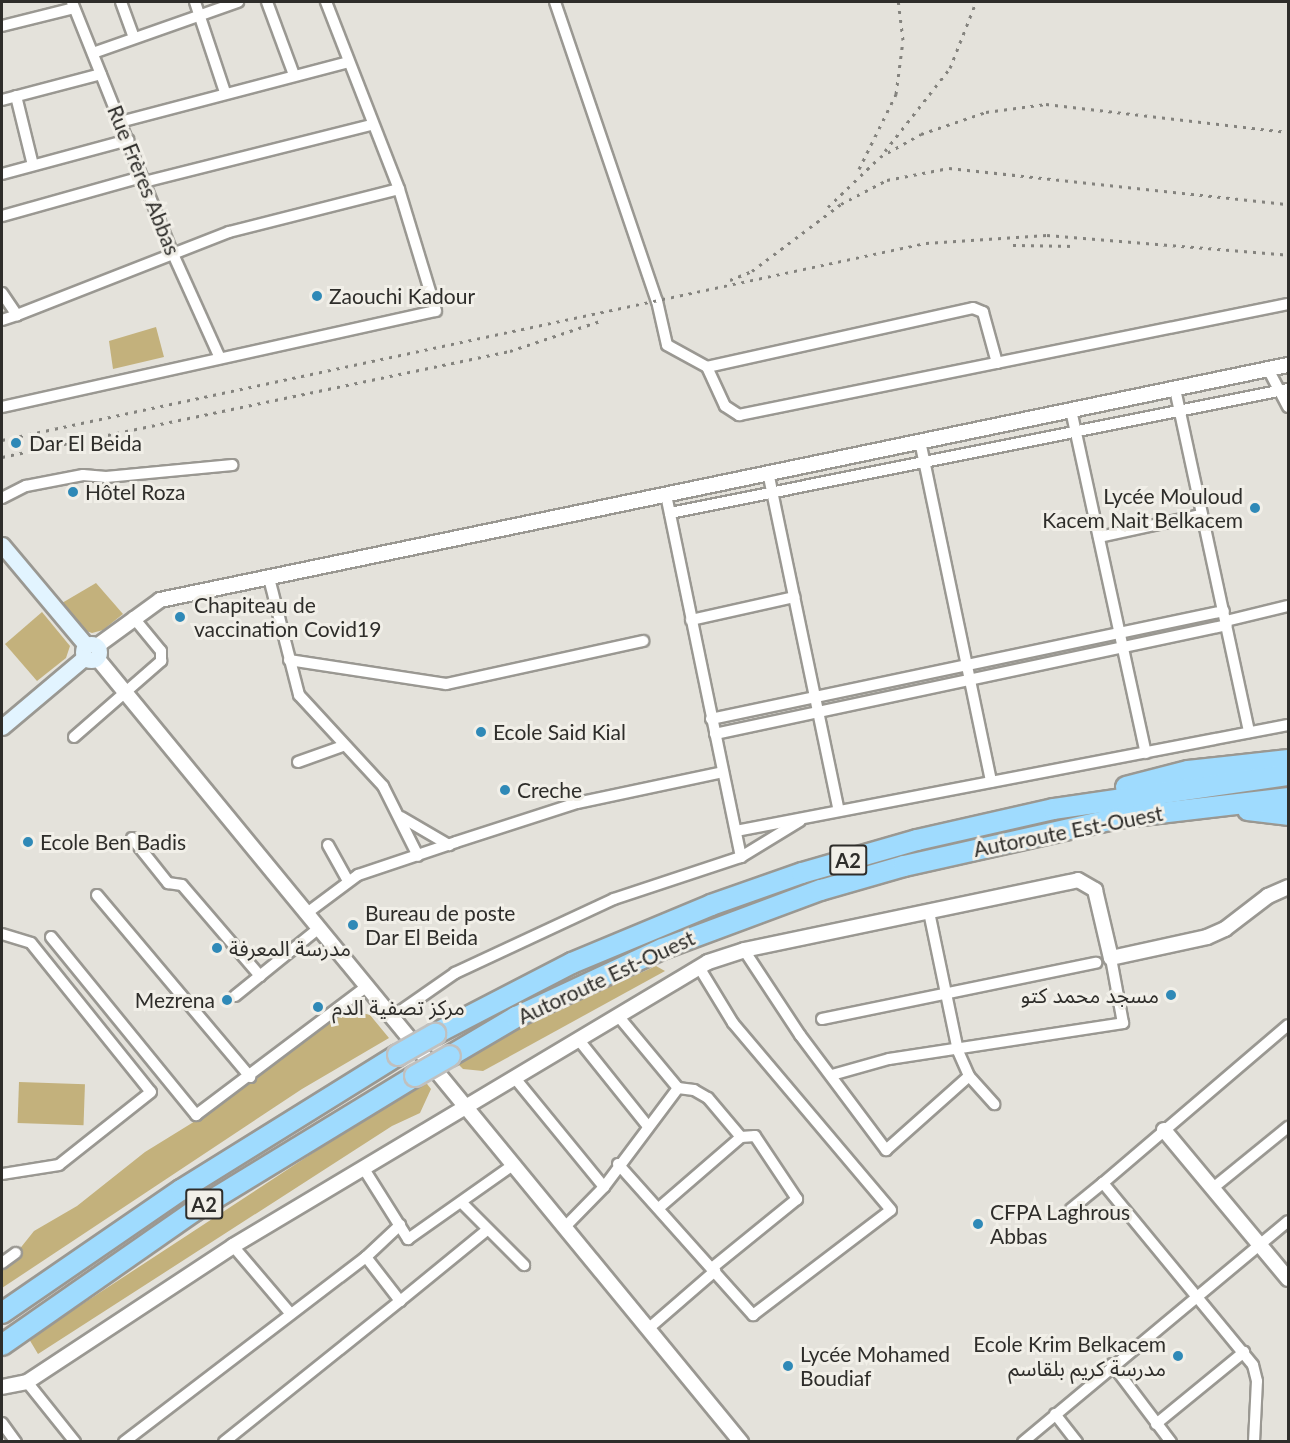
<!DOCTYPE html>
<meta charset="utf-8">
<style>
body{margin:0}
#map{position:relative;width:1290px;height:1443px;overflow:hidden;background:#e4e2db;font-family:Lato,"Noto Sans Arabic",sans-serif}
div>[style]{position:absolute}
.green>*{inset:0;background:#c3b17c;transform-origin:0 0}
.roads{filter:drop-shadow(2px 0 #9a9892) drop-shadow(-2px 0 #9a9892) drop-shadow(0 2px #9a9892) drop-shadow(0 -2px #9a9892)}
.minor>*{height:10px;margin:-5px;padding:0 5px;transform-origin:5px;border-radius:5px;background:#fff}
.tertiary>*{height:14px;margin:-7px;padding:0 7px;transform-origin:7px;border-radius:7px;background:#fff}
.secondary>*{height:15px;margin:-7.5px;padding:0 7.5px;transform-origin:7.5px;border-radius:7.5px;background:#e2f4ff}
.secondary>.ring{margin:-7.5px;padding:0;box-sizing:content-box;background:none;border:15px solid #e2f4ff;border-radius:50%}
.motorway>*{height:20px;margin:-10px;padding:0 10px;transform-origin:10px;border-radius:10px;background:#9fdbfe}
.rail>*{height:3px;margin-top:-1.5px;transform-origin:0;background:repeating-linear-gradient(90deg,#84837e 0 3px,transparent 0 9px)}
.bridges{filter:drop-shadow(2px 0 #c0c0bf) drop-shadow(-2px 0 #c0c0bf) drop-shadow(0 2px #c0c0bf) drop-shadow(0 -2px #c0c0bf)}
.motorway-bridge>*{height:20px;margin:-10px;padding:0 10px;transform-origin:10px;border-radius:10px;background:#9fdbfe}
.dots>*{width:16px;height:16px;translate:-50% -50%;box-sizing:border-box;border:3px solid #f1efe8;border-radius:50%}
span{translate:-50% -50%;white-space:nowrap;text-align:center;line-height:1.15;-webkit-text-stroke:6px #f1efe8;paint-order:stroke}
.shield-label span{padding:2px 4px;background:#f1efe8;border:2px solid;border-radius:4px;-webkit-text-stroke-width:0}
.shield-label{font-size:20px;color:#2e2d2a;font-weight:700}
.street-label{font-size:21px;color:#2e2d2a}
.poi-label{font-size:21px;color:#2e2d2a}
.left{translate:0 -50%;text-align:left}
.right{translate:-100% -50%;text-align:right}
.frame{position:absolute;inset:0;border:3px solid #2e2d2a;pointer-events:none}
</style>
<div id="map">
<div class="green">
<i style="clip-path:polygon(156px 327px,164px 357px,113px 369px,109px 341px)"></i>
<i style="clip-path:polygon(96px 583px,123px 614px,103px 630px,92px 633px,83px 630px,62px 603px)"></i>
<i style="clip-path:polygon(42px 612px,70px 646px,66px 658px,37px 681px,5px 644px)"></i>
<i style="clip-path:polygon(656px 966px,665px 971px,483px 1071px,463px 1069px,456px 1062px,545px 1015px)"></i>
<i style="clip-path:polygon(347px 1009px,370px 1015px,389px 1038px,302px 1089px,2px 1288px,2px 1271px,34px 1231px,77px 1206px,145px 1152px,192px 1123px)"></i>
<i style="clip-path:polygon(424px 1080px,431px 1089px,420px 1113px,392px 1126px,38px 1354px,29px 1339px)"></i>
<i style="left:19px;top:1082px;width:66px;height:41px;rotate:2deg"></i>
</div>
<div class="roads">
<div class="minor">
<i style="left:72px;top:2px;width:271px;rotate:68.2deg"></i>
<i style="left:173px;top:254px;width:114px;rotate:65.7deg"></i>
<i style="left:121px;top:2px;width:37px;rotate:70deg"></i>
<i style="left:195px;top:2px;width:95px;rotate:71.6deg"></i>
<i style="left:267px;top:2px;width:78px;rotate:69.7deg"></i>
<i style="left:555px;top:2px;width:316px;rotate:71.2deg"></i>
<i style="left:657px;top:301px;width:45px;rotate:77.2deg"></i>
<i style="left:667px;top:345px;width:46px;rotate:28.8deg"></i>
<i style="left:707px;top:367px;width:43px;rotate:65.2deg"></i>
<i style="left:725px;top:406px;width:17px;rotate:33deg"></i>
<i style="left:739px;top:415px;width:560px;rotate:-11.43deg"></i>
<i style="left:2px;top:26px;width:74px;rotate:-14deg"></i>
<i style="left:93px;top:53px;width:154px;rotate:-19.4deg"></i>
<i style="left:16px;top:96px;width:71px;rotate:76.2deg"></i>
<i style="left:2px;top:100px;width:102px;rotate:-14.7deg"></i>
<i style="left:120px;top:122px;width:236px;rotate:-14.7deg"></i>
<i style="left:2px;top:174px;width:131px;rotate:-15.1deg"></i>
<i style="left:144px;top:182px;width:234px;rotate:-14.1deg"></i>
<i style="left:2px;top:216px;width:145px;rotate:-15.6deg"></i>
<i style="left:2px;top:293px;width:27px;rotate:56deg"></i>
<i style="left:17px;top:315px;width:228px;rotate:-21.4deg"></i>
<i style="left:229px;top:232px;width:175px;rotate:-14.2deg"></i>
<i style="left:2px;top:320px;width:16px;rotate:-18deg"></i>
<i style="left:707px;top:367px;width:272px;rotate:-12.5deg"></i>
<i style="left:973px;top:308px;width:11px;rotate:22deg"></i>
<i style="left:983px;top:312px;width:53px;rotate:74.6deg"></i>
<i style="left:1268px;top:369px;width:43px;rotate:62.2deg"></i>
<i style="left:1175px;top:389px;width:351px;rotate:77.8deg"></i>
<i style="left:2px;top:407px;width:444px;rotate:-12.5deg"></i>
<i style="left:436px;top:311px;width:127px;rotate:-106.9deg"></i>
<i style="left:399px;top:189px;width:201px;rotate:-111.3deg"></i>
<i style="left:1071px;top:410px;width:351px;rotate:77.7deg"></i>
<i style="left:920px;top:441px;width:348px;rotate:78.2deg"></i>
<i style="left:768px;top:472px;width:346px;rotate:78.2deg"></i>
<i style="left:2px;top:498px;width:27px;rotate:-27deg"></i>
<i style="left:26px;top:486px;width:58px;rotate:-10.9deg"></i>
<i style="left:83px;top:475px;width:23px;rotate:5deg"></i>
<i style="left:106px;top:477px;width:127px;rotate:-5.4deg"></i>
<i style="left:670px;top:513px;width:630px;rotate:-11.35deg"></i>
<i style="left:1099px;top:537px;width:104px;rotate:-12.2deg"></i>
<i style="left:269px;top:578px;width:121px;rotate:75.6deg"></i>
<i style="left:299px;top:695px;width:124px;rotate:47.3deg"></i>
<i style="left:383px;top:786px;width:78px;rotate:63.4deg"></i>
<i style="left:691px;top:620px;width:106px;rotate:-12.6deg"></i>
<i style="left:1226px;top:621px;width:64px;rotate:-13.6deg"></i>
<i style="left:289px;top:660px;width:159px;rotate:8.7deg"></i>
<i style="left:446px;top:684px;width:202px;rotate:-12.3deg"></i>
<i style="left:711px;top:719px;width:524px;rotate:-11.89deg"></i>
<i style="left:715px;top:734px;width:523px;rotate:-12.02deg"></i>
<i style="left:74px;top:737px;width:116px;rotate:-41.1deg"></i>
<i style="left:161px;top:661px;width:10px;rotate:-90deg"></i>
<i style="left:161px;top:651px;width:44px;rotate:-129.5deg"></i>
<i style="left:298px;top:762px;width:48px;rotate:-19.6deg"></i>
<i style="left:401px;top:817px;width:56px;rotate:30.3deg"></i>
<i style="left:736px;top:831px;width:562px;rotate:-10.87deg"></i>
<i style="left:132px;top:838px;width:58px;rotate:51.3deg"></i>
<i style="left:168px;top:883px;width:14px;rotate:8deg"></i>
<i style="left:182px;top:885px;width:120px;rotate:49.4deg"></i>
<i style="left:328px;top:845px;width:41px;rotate:60.9deg"></i>
<i style="left:741px;top:857px;width:69px;rotate:-31.4deg"></i>
<i style="left:97px;top:895px;width:238px;rotate:49.9deg"></i>
<i style="left:929px;top:912px;width:142px;rotate:78.2deg"></i>
<i style="left:958px;top:1051px;width:27px;rotate:66deg"></i>
<i style="left:969px;top:1076px;width:38px;rotate:48deg"></i>
<i style="left:307px;top:913px;width:64px;rotate:-36.7deg"></i>
<i style="left:358px;top:875px;width:103px;rotate:-18.6deg"></i>
<i style="left:456px;top:842px;width:127px;rotate:-17.9deg"></i>
<i style="left:577px;top:803px;width:149px;rotate:-12deg"></i>
<i style="left:2px;top:934px;width:30px;rotate:17deg"></i>
<i style="left:31px;top:943px;width:191px;rotate:51.2deg"></i>
<i style="left:151px;top:1092px;width:117px;rotate:141.6deg"></i>
<i style="left:59px;top:1165px;width:58px;rotate:171deg"></i>
<i style="left:51px;top:937px;width:230px;rotate:50.8deg"></i>
<i style="left:196px;top:1115px;width:214px;rotate:-37deg"></i>
<i style="left:744px;top:950px;width:102px;rotate:56.6deg"></i>
<i style="left:800px;top:1035px;width:144px;rotate:53.2deg"></i>
<i style="left:886px;top:1150px;width:111px;rotate:-41.7deg"></i>
<i style="left:235px;top:996px;width:108px;rotate:-39deg"></i>
<i style="left:392px;top:1017px;width:77px;rotate:-34.9deg"></i>
<i style="left:455px;top:973px;width:175px;rotate:-25deg"></i>
<i style="left:614px;top:899px;width:134px;rotate:-18.3deg"></i>
<i style="left:741px;top:857px;width:371px;rotate:-101.7deg"></i>
<i style="left:619px;top:1017px;width:92px;rotate:50.3deg"></i>
<i style="left:822px;top:1019px;width:280px;rotate:-11.6deg"></i>
<i style="left:578px;top:1039px;width:110px;rotate:51.3deg"></i>
<i style="left:832px;top:1075px;width:59px;rotate:-15.7deg"></i>
<i style="left:889px;top:1059px;width:237px;rotate:-8.7deg"></i>
<i style="left:1123px;top:1023px;width:66px;rotate:-100.5deg"></i>
<i style="left:514px;top:1077px;width:142px;rotate:50.7deg"></i>
<i style="left:604px;top:1187px;width:57px;rotate:134.3deg"></i>
<i style="left:618px;top:1164px;width:203px;rotate:48.2deg"></i>
<i style="left:753px;top:1315px;width:173px;rotate:-37.3deg"></i>
<i style="left:891px;top:1210px;width:245px;rotate:-130.2deg"></i>
<i style="left:733px;top:1023px;width:63px;rotate:-121.4deg"></i>
<i style="left:364px;top:1169px;width:83px;rotate:57.8deg"></i>
<i style="left:408px;top:1239px;width:128px;rotate:-35.2deg"></i>
<i style="left:604px;top:1187px;width:124px;rotate:-53.2deg"></i>
<i style="left:678px;top:1088px;width:16px;rotate:7deg"></i>
<i style="left:694px;top:1090px;width:16px;rotate:30deg"></i>
<i style="left:708px;top:1098px;width:51px;rotate:49.8deg"></i>
<i style="left:1213px;top:1188px;width:97px;rotate:-39.1deg"></i>
<i style="left:462px;top:1203px;width:88px;rotate:45deg"></i>
<i style="left:660px;top:1207px;width:107px;rotate:-40.8deg"></i>
<i style="left:741px;top:1137px;width:14px;rotate:-4deg"></i>
<i style="left:755px;top:1136px;width:76px;rotate:56.3deg"></i>
<i style="left:797px;top:1199px;width:109px;rotate:140.9deg"></i>
<i style="left:1071px;top:1209px;width:41px;rotate:-39.1deg"></i>
<i style="left:233px;top:1246px;width:88px;rotate:49.6deg"></i>
<i style="left:366px;top:1257px;width:56px;rotate:52.3deg"></i>
<i style="left:400px;top:1301px;width:112px;rotate:-39.2deg"></i>
<i style="left:2px;top:1263px;width:17px;rotate:-36deg"></i>
<i style="left:648px;top:1329px;width:89px;rotate:-40.9deg"></i>
<i style="left:1112px;top:1364px;width:98px;rotate:52.9deg"></i>
<i style="left:27px;top:1382px;width:77px;rotate:51.3deg"></i>
<i style="left:1055px;top:1414px;width:36px;rotate:52deg"></i>
<i style="left:2px;top:1423px;width:24px;rotate:54deg"></i>
<i style="left:1156px;top:1424px;width:114px;rotate:-39.3deg"></i>
<i style="left:124px;top:1442px;width:305px;rotate:-37.4deg"></i>
<i style="left:366px;top:1257px;width:47px;rotate:-43.3deg"></i>
<i style="left:224px;top:1442px;width:226px;rotate:-38.7deg"></i>
<i style="left:1023px;top:1442px;width:345px;rotate:-39.8deg"></i>
<i style="left:1254px;top:1442px;width:61px;rotate:-87.2deg"></i>
<i style="left:1257px;top:1381px;width:16px;rotate:-104deg"></i>
<i style="left:1253px;top:1365px;width:236px;rotate:-129.5deg"></i>
<i style="left:1103px;top:1183px;width:243px;rotate:-40.5deg"></i>
</div>
<div class="tertiary">
<i style="left:97px;top:646px;width:78px;rotate:-36.1deg"></i>
<i style="left:160px;top:600px;width:1152px;rotate:-11.77deg"></i>
<i style="left:97px;top:658px;width:1015px;rotate:50.6deg"></i>
<i style="left:1164px;top:1130px;width:194px;rotate:50.2deg"></i>
<i style="left:2px;top:1387px;width:25px;rotate:-11deg"></i>
<i style="left:27px;top:1382px;width:247px;rotate:-33.4deg"></i>
<i style="left:233px;top:1246px;width:553px;rotate:-30.87deg"></i>
<i style="left:708px;top:962px;width:38px;rotate:-18deg"></i>
<i style="left:744px;top:950px;width:341px;rotate:-11.8deg"></i>
<i style="left:1078px;top:880px;width:20px;rotate:30deg"></i>
<i style="left:1095px;top:890px;width:70px;rotate:76.8deg"></i>
<i style="left:1111px;top:958px;width:98px;rotate:-12.3deg"></i>
<i style="left:1207px;top:937px;width:20px;rotate:-24deg"></i>
<i style="left:1225px;top:929px;width:54px;rotate:-37.5deg"></i>
<i style="left:1268px;top:896px;width:22px;rotate:-24deg"></i>
</div>
<div class="secondary">
<i style="left:2px;top:545px;width:131px;rotate:50deg"></i>
<i class="ring" style="left:83px;top:644px;width:1px;height:1px"></i>
<i style="left:2px;top:727px;width:109px;rotate:-40.1deg"></i>
</div>
<div class="motorway">
<i style="left:1126px;top:787px;width:64px;rotate:-14.5deg"></i>
<i style="left:1188px;top:771px;width:101px;rotate:-6.3deg"></i>
<i style="left:1248px;top:810px;width:40px;rotate:7.1deg"></i>
<i style="left:435px;top:1034px;width:154px;rotate:-27.4deg"></i>
<i style="left:572px;top:963px;width:151px;rotate:-22.6deg"></i>
<i style="left:711px;top:905px;width:96px;rotate:-19.4deg"></i>
<i style="left:802px;top:873px;width:120px;rotate:-16deg"></i>
<i style="left:917px;top:840px;width:140px;rotate:-12.8deg"></i>
<i style="left:1054px;top:809px;width:236px;rotate:-8.3deg"></i>
<i style="left:450px;top:1056px;width:77px;rotate:-30.6deg"></i>
<i style="left:516px;top:1017px;width:161px;rotate:-25deg"></i>
<i style="left:662px;top:949px;width:170px;rotate:-20.4deg"></i>
<i style="left:821px;top:890px;width:86px;rotate:-16.1deg"></i>
<i style="left:904px;top:866px;width:219px;rotate:-12.6deg"></i>
<i style="left:1118px;top:818px;width:171px;rotate:-6.7deg"></i>
<i style="left:2px;top:1313px;width:217px;rotate:-34.5deg"></i>
<i style="left:181px;top:1190px;width:256px;rotate:-31.9deg"></i>
<i style="left:2px;top:1345px;width:234px;rotate:-34.9deg"></i>
<i style="left:194px;top:1211px;width:259px;rotate:-31.4deg"></i>
</div>
</div>
<div class="rail">
<i style="left:885px;top:151px;width:105px;rotate:-51.9deg"></i>
<i style="left:950px;top:68px;width:71px;rotate:-68.5deg"></i>
<i style="left:859px;top:169px;width:84px;rotate:-63.7deg"></i>
<i style="left:896px;top:94px;width:54px;rotate:-82.6deg"></i>
<i style="left:903px;top:40px;width:38px;rotate:-97deg"></i>
<i style="left:828px;top:207px;width:72px;rotate:-43.9deg"></i>
<i style="left:880px;top:157px;width:47px;rotate:-29.3deg"></i>
<i style="left:921px;top:134px;width:69px;rotate:-18.7deg"></i>
<i style="left:986px;top:112px;width:61px;rotate:-7.6deg"></i>
<i style="left:1046px;top:104px;width:244px;rotate:6.6deg"></i>
<i style="left:1013px;top:245px;width:63px;rotate:0.9deg"></i>
<i style="left:730px;top:280px;width:24px;rotate:-22deg"></i>
<i style="left:752px;top:271px;width:111px;rotate:-37deg"></i>
<i style="left:841px;top:204px;width:52px;rotate:-27.6deg"></i>
<i style="left:887px;top:180px;width:63px;rotate:-11deg"></i>
<i style="left:949px;top:168px;width:341px;rotate:6.1deg"></i>
<i style="left:2px;top:440px;width:945px;rotate:-12.04deg"></i>
<i style="left:926px;top:243px;width:121px;rotate:-3.8deg"></i>
<i style="left:1047px;top:235px;width:242px;rotate:4.7deg"></i>
<i style="left:2px;top:457px;width:519px;rotate:-11.79deg"></i>
<i style="left:510px;top:351px;width:95px;rotate:-18.4deg"></i>
</div>
<div class="bridges">
<div class="motorway-bridge">
<i style="left:398px;top:1055px;width:43px;rotate:-29.6deg"></i>
<i style="left:415px;top:1076px;width:40px;rotate:-29.7deg"></i>
</div>
</div>
<div class="dots">
<i style="left:317px;top:296px;background:#2f89b7"></i>
<i style="left:16px;top:443px;background:#2f89b7"></i>
<i style="left:73px;top:492px;background:#2f89b7"></i>
<i style="left:1255px;top:508px;background:#2f89b7"></i>
<i style="left:180px;top:617px;background:#2f89b7"></i>
<i style="left:481px;top:732px;background:#2f89b7"></i>
<i style="left:505px;top:790px;background:#2f89b7"></i>
<i style="left:28px;top:842px;background:#2f89b7"></i>
<i style="left:353px;top:925px;background:#2f89b7"></i>
<i style="left:217px;top:948px;background:#2f89b7"></i>
<i style="left:1171px;top:995px;background:#2f89b7"></i>
<i style="left:227px;top:1000px;background:#2f89b7"></i>
<i style="left:318px;top:1007px;background:#2f89b7"></i>
<i style="left:978px;top:1224px;background:#2f89b7"></i>
<i style="left:1178px;top:1356px;background:#2f89b7"></i>
<i style="left:788px;top:1366px;background:#2f89b7"></i>
</div>
<div class="shield-label">
<span style="left:848px;top:860px">A2</span>
<span style="left:204px;top:1204px">A2</span>
</div>
<div class="street-label">
<span style="left:144px;top:180px;rotate:68deg">Rue Frères Abbas</span>
<span style="left:1068px;top:831px;rotate:-11deg">Autoroute Est-Ouest</span>
<span style="left:606px;top:977px;rotate:-25deg">Autoroute Est-Ouest</span>
</div>
<div class="poi-label">
<span class="left" style="left:329px;top:296px">Zaouchi Kadour</span>
<span class="left" style="left:29px;top:443px">Dar El Beida</span>
<span class="left" style="left:85px;top:492px">Hôtel Roza</span>
<span class="right" style="left:1243px;top:508px">Lycée Mouloud<br>Kacem Nait Belkacem</span>
<span class="left" style="left:194px;top:617px">Chapiteau de<br>vaccination Covid19</span>
<span class="left" style="left:493px;top:732px">Ecole Said Kial</span>
<span class="left" style="left:517px;top:790px">Creche</span>
<span class="left" style="left:40px;top:842px">Ecole Ben Badis</span>
<span class="left" style="left:365px;top:925px">Bureau de poste<br>Dar El Beida</span>
<span class="left" style="left:229px;top:948px">مدرسة المعرفة</span>
<span class="right" style="left:1159px;top:995px">مسجد محمد كتو</span>
<span class="right" style="left:215px;top:1000px">Mezrena</span>
<span class="left" style="left:332px;top:1007px">مركز تصفية الدم</span>
<span class="left" style="left:990px;top:1224px">CFPA Laghrous<br>Abbas</span>
<span class="right" style="left:1166px;top:1356px">Ecole Krim Belkacem<br>مدرسة كريم بلقاسم</span>
<span class="left" style="left:800px;top:1366px">Lycée Mohamed<br>Boudiaf</span>
</div>
<div class="frame"></div>
</div>
